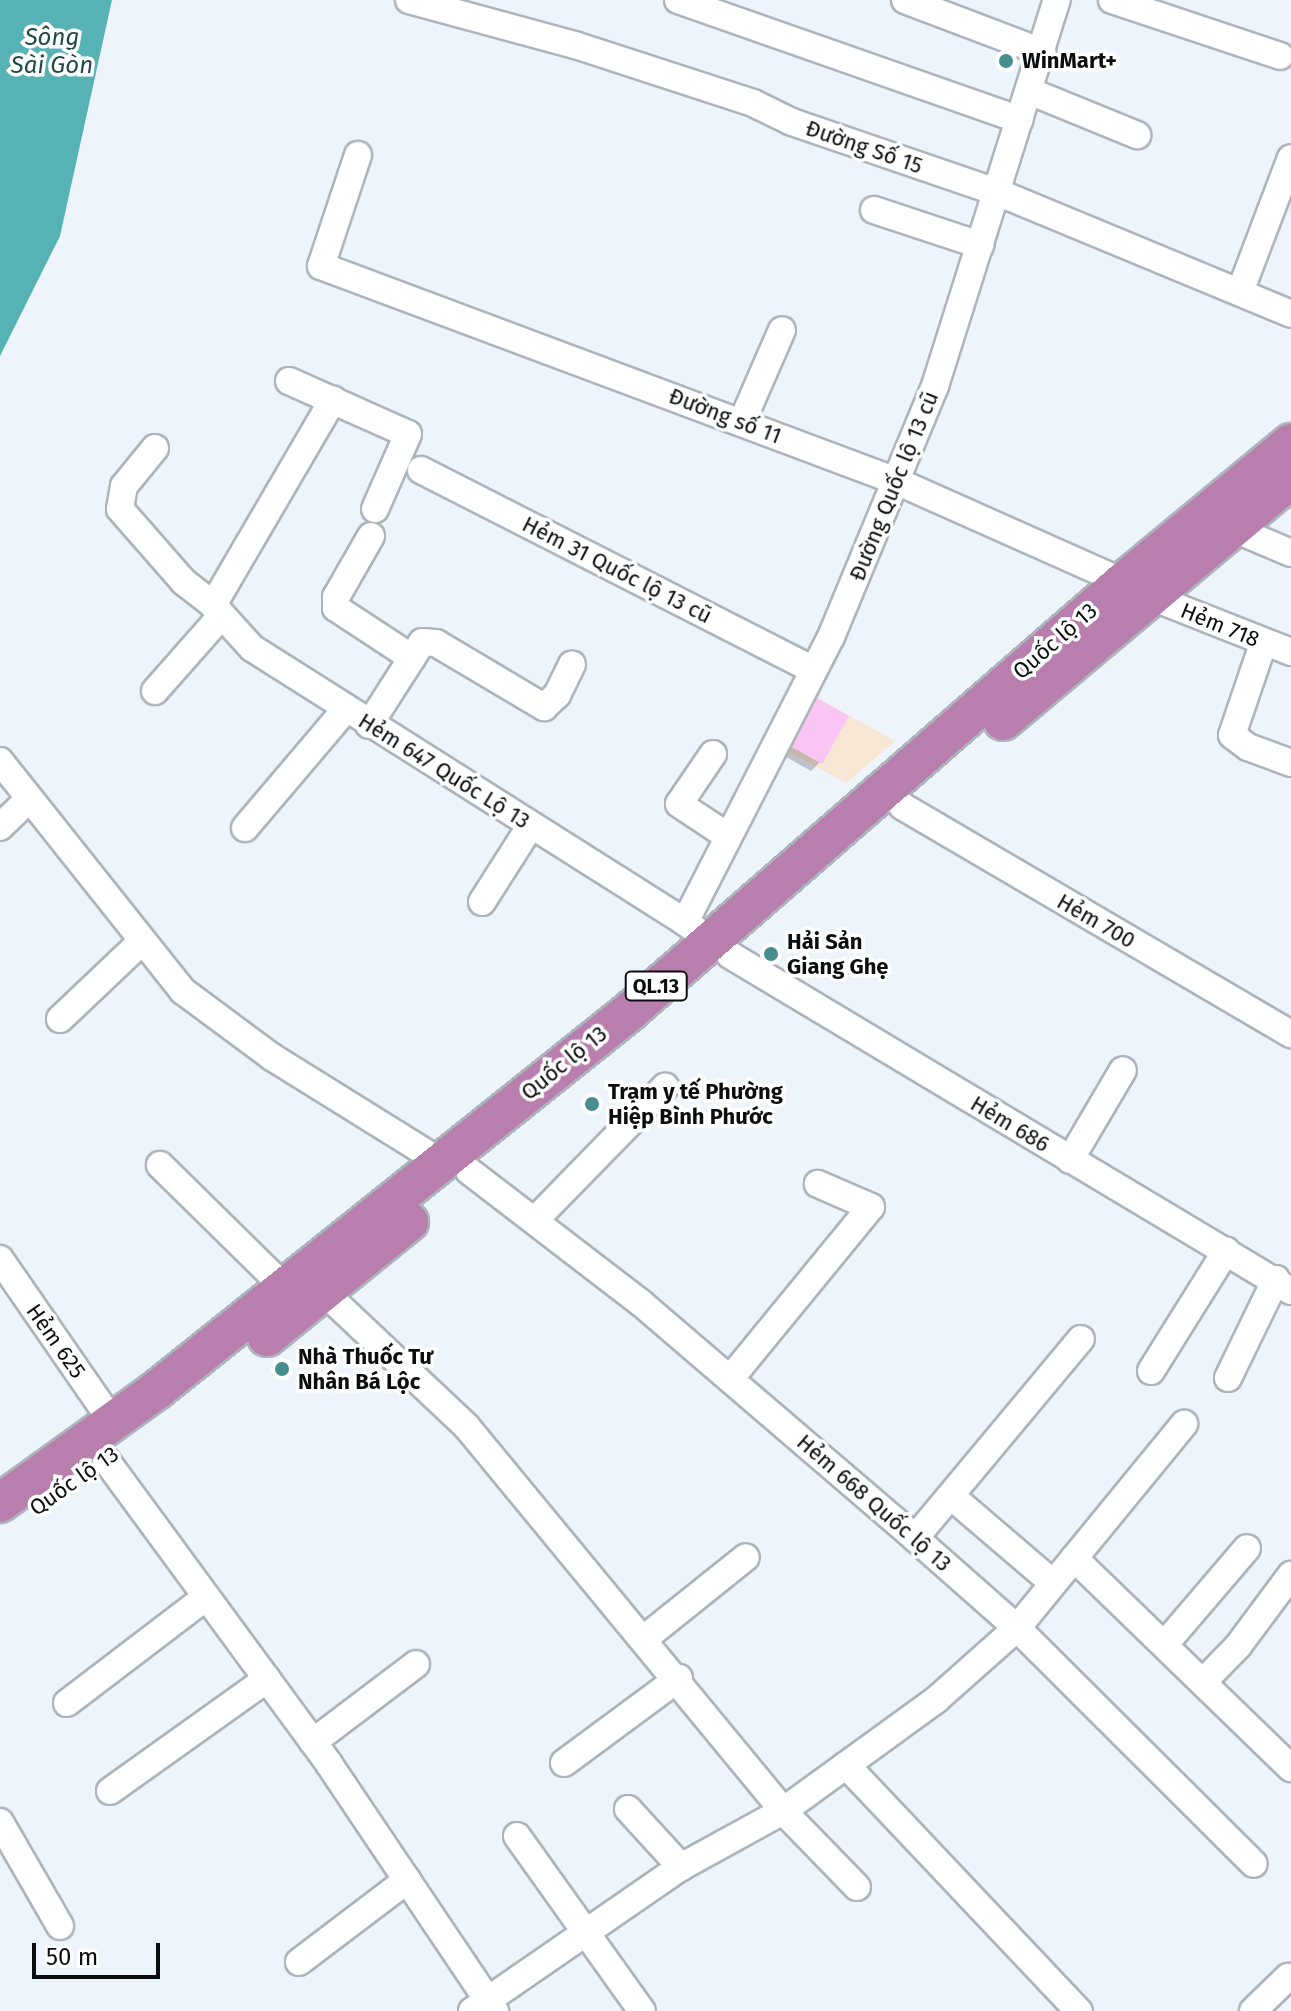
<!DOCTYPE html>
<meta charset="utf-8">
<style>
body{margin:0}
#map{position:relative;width:1291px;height:2011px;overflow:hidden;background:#edf4fb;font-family:"Fira Sans",sans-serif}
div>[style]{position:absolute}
.education>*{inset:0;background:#f7e6d4}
.water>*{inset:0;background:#57b2b6}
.shadow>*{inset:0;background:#0003}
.building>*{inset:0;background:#fac5f5;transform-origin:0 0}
.roads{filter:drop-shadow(2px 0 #aeb4bb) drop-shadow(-2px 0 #aeb4bb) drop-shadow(0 2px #aeb4bb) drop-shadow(0 -2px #aeb4bb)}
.minor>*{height:26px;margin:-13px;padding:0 13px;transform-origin:13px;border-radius:13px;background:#fff}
.highway>*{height:38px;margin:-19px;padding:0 19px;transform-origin:19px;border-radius:19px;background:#b87ead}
.dots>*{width:22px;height:22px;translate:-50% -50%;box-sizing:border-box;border:4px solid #fff;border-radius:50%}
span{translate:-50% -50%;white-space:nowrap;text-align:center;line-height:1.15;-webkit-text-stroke:7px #fff;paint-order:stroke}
.shield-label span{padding:2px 6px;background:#fff;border:2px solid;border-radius:6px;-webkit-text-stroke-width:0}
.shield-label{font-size:20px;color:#0b0d0f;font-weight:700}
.poi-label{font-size:22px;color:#0b0d0f;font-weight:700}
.left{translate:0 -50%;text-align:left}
.street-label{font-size:22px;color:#0b0d0f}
.water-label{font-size:24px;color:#1e4849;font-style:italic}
.scale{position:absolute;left:32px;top:1943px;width:128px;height:36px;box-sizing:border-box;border:4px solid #0b0d0f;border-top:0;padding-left:10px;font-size:24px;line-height:28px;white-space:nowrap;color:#0b0d0f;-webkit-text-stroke:6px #fff;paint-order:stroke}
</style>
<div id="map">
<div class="education">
<i style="clip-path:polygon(809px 693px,895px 741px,846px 783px,780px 747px)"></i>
</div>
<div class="water">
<i style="clip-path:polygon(0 0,112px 0,60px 236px,0 356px)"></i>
</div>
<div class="shadow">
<i style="clip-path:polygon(805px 707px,820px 762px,811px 771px,779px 753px)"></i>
</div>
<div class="building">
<i style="left:813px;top:696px;width:41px;height:55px;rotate:29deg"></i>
</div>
<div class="roads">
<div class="minor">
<i style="left:409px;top:0;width:172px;rotate:15.2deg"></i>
<i style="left:575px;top:45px;width:187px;rotate:18deg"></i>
<i style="left:753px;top:103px;width:43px;rotate:26deg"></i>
<i style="left:792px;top:122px;width:217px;rotate:18.9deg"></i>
<i style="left:997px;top:192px;width:318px;rotate:22.5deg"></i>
<i style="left:678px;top:0;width:362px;rotate:19.3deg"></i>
<i style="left:905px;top:0;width:147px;rotate:20.8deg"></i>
<i style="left:1112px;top:0;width:177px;rotate:18.4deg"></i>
<i style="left:1029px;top:91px;width:117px;rotate:22.2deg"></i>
<i style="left:358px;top:155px;width:117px;rotate:108.4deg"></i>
<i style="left:321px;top:266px;width:614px;rotate:20.5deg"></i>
<i style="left:896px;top:481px;width:248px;rotate:24deg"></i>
<i style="left:874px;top:210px;width:112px;rotate:18.3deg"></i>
<i style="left:1240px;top:292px;width:143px;rotate:-69.2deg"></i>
<i style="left:289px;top:381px;width:130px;rotate:24deg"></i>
<i style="left:408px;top:434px;width:82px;rotate:113.7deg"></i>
<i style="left:742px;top:422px;width:100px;rotate:-66.5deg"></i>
<i style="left:155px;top:448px;width:49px;rotate:129.2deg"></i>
<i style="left:124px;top:486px;width:23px;rotate:100deg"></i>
<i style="left:120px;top:509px;width:97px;rotate:48.8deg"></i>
<i style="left:184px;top:582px;width:37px;rotate:38deg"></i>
<i style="left:213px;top:605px;width:58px;rotate:47.8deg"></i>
<i style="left:252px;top:648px;width:512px;rotate:32.33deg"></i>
<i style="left:421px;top:470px;width:440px;rotate:27deg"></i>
<i style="left:1232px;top:528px;width:64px;rotate:23deg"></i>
<i style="left:371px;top:536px;width:70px;rotate:119.8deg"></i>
<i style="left:336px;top:597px;width:11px;rotate:90deg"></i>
<i style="left:336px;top:608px;width:91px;rotate:33.3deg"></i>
<i style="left:1149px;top:596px;width:153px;rotate:21.5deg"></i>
<i style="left:213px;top:605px;width:238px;rotate:-59.7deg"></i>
<i style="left:1263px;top:644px;width:96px;rotate:108.8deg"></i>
<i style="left:1232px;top:735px;width:20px;rotate:37deg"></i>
<i style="left:1248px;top:747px;width:46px;rotate:20.4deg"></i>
<i style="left:155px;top:691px;width:101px;rotate:-48.6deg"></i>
<i style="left:369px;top:725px;width:98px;rotate:-57.4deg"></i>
<i style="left:422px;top:642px;width:14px;rotate:4deg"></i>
<i style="left:436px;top:643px;width:126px;rotate:30.7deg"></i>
<i style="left:544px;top:707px;width:18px;rotate:-43deg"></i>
<i style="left:557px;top:695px;width:34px;rotate:-64deg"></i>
<i style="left:713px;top:754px;width:60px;rotate:124.2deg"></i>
<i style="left:679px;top:804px;width:56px;rotate:33.4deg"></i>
<i style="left:0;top:761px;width:294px;rotate:51.5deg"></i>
<i style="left:183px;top:991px;width:111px;rotate:36.6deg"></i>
<i style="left:272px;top:1057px;width:199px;rotate:31.9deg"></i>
<i style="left:902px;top:806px;width:451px;rotate:30.4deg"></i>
<i style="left:0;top:827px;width:39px;rotate:-44deg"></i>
<i style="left:245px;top:828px;width:156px;rotate:-49.7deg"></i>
<i style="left:482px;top:902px;width:91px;rotate:-57.5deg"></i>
<i style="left:709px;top:939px;width:29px;rotate:-145deg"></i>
<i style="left:685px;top:922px;width:320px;rotate:-62.9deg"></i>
<i style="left:831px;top:637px;width:272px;rotate:-67.5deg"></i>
<i style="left:935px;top:386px;width:405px;rotate:-72.5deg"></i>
<i style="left:730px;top:955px;width:654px;rotate:30.92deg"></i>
<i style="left:60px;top:1019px;width:110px;rotate:-43.5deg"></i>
<i style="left:1070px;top:1160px;width:104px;rotate:-59.5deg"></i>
<i style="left:160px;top:1165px;width:177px;rotate:44.5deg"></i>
<i style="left:469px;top:1171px;width:217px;rotate:37.5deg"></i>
<i style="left:641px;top:1303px;width:361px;rotate:40.6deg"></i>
<i style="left:915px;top:1538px;width:136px;rotate:41.4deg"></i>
<i style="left:1017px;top:1628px;width:334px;rotate:44.9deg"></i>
<i style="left:536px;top:1219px;width:185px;rotate:-45.7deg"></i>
<i style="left:0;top:1259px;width:199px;rotate:55.4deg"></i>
<i style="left:325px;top:1293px;width:195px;rotate:43.3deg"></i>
<i style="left:467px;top:1427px;width:497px;rotate:50.5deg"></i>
<i style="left:783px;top:1811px;width:106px;rotate:45.8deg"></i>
<i style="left:1151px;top:1371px;width:142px;rotate:-58deg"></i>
<i style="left:1228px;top:1378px;width:110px;rotate:-64.1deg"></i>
<i style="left:730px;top:1379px;width:222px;rotate:-50.7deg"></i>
<i style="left:871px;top:1207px;width:58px;rotate:-156.5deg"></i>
<i style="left:106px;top:1460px;width:377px;rotate:53.7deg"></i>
<i style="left:329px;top:1764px;width:298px;rotate:56.1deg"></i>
<i style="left:951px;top:1496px;width:134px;rotate:40.5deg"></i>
<i style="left:915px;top:1538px;width:259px;rotate:-50.2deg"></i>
<i style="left:1074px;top:1558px;width:302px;rotate:44.1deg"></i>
<i style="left:645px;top:1638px;width:129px;rotate:-38.7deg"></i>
<i style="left:1165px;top:1644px;width:126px;rotate:-49.5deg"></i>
<i style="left:1204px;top:1681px;width:49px;rotate:-45.8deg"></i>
<i style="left:1238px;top:1646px;width:89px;rotate:-53.3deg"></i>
<i style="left:67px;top:1703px;width:175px;rotate:-37.3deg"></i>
<i style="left:313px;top:1742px;width:129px;rotate:-37.1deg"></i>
<i style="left:564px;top:1763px;width:143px;rotate:-36.5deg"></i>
<i style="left:846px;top:1765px;width:339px;rotate:46.6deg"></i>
<i style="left:110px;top:1791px;width:193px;rotate:-35.5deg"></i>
<i style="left:628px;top:1809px;width:79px;rotate:47.6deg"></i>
<i style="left:0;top:1822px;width:120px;rotate:60deg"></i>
<i style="left:517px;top:1836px;width:215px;rotate:54.5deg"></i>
<i style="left:299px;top:1962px;width:136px;rotate:-37.2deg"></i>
<i style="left:472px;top:2011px;width:254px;rotate:-34.6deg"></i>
<i style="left:681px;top:1867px;width:116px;rotate:-28.8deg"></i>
<i style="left:783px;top:1811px;width:190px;rotate:-36deg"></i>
<i style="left:937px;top:1699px;width:107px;rotate:-41.6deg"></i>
<i style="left:1017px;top:1628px;width:264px;rotate:-50.7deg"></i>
<i style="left:1253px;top:2011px;width:49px;rotate:-44.2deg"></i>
</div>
<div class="highway">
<i style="left:1003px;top:721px;width:376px;rotate:-40deg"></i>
<i style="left:267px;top:1337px;width:183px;rotate:-39deg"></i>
<i style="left:0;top:1503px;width:195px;rotate:-35.8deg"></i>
<i style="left:158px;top:1389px;width:602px;rotate:-38.66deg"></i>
<i style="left:628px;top:1013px;width:656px;rotate:-41.05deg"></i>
<i style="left:1123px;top:582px;width:218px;rotate:-39.6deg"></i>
</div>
</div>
<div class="dots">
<i style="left:1006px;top:61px;background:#468e8e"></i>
<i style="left:771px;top:954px;background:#468e8e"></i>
<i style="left:592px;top:1104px;background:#468e8e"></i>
<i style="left:282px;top:1369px;background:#468e8e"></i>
</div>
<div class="shield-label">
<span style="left:656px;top:986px">QL.13</span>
</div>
<div class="poi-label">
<span class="left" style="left:1022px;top:61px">WinMart+</span>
<span class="left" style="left:787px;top:954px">Hải Sản<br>Giang Ghẹ</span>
<span class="left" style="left:608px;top:1104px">Trạm y tế Phường<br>Hiệp Bình Phước</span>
<span class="left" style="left:298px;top:1369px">Nhà Thuốc Tư<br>Nhân Bá Lộc</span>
</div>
<div class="street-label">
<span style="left:864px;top:147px;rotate:19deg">Đường Số 15</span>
<span style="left:725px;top:416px;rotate:21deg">Đường số 11</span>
<span style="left:894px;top:486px;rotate:-68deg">Đường Quốc lộ 13 cũ</span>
<span style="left:617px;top:570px;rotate:27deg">Hẻm 31 Quốc lộ 13 cũ</span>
<span style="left:1220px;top:625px;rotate:22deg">Hẻm 718</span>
<span style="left:1055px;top:641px;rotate:-41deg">Quốc lộ 13</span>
<span style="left:444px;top:771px;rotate:32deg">Hẻm 647 Quốc Lộ 13</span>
<span style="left:1096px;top:921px;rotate:30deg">Hẻm 700</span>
<span style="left:564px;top:1063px;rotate:-39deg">Quốc lộ 13</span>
<span style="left:1010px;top:1124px;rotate:31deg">Hẻm 686</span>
<span style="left:56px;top:1341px;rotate:55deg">Hẻm 625</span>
<span style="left:74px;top:1481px;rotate:-35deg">Quốc lộ 13</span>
<span style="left:874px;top:1503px;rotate:41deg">Hẻm 668 Quốc lộ 13</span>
</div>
<div class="water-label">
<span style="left:52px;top:52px">Sông<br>Sài Gòn</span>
</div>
<div class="scale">50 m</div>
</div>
